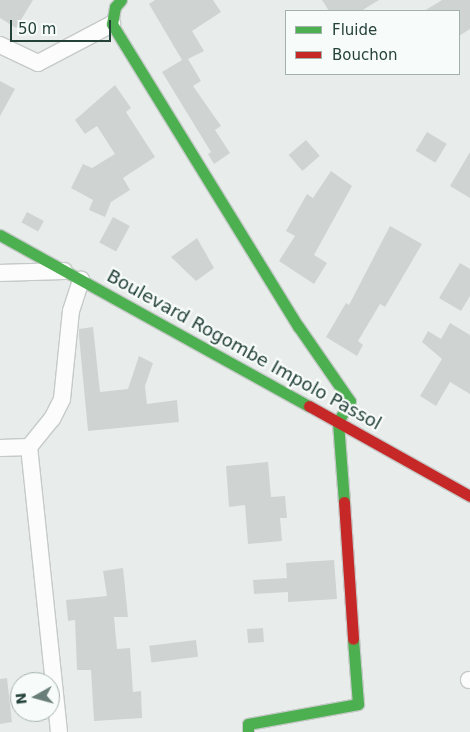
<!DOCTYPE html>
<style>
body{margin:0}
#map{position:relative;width:470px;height:732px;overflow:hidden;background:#e8edeb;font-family:"DejaVu Sans",sans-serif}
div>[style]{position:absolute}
.building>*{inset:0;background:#cfd4d2;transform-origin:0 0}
.roads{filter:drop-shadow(1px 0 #c5cac8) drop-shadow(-1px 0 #c5cac8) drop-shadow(0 1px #c5cac8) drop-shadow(0 -1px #c5cac8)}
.street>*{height:16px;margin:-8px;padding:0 8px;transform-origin:8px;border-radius:8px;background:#fcfcfc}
.fast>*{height:11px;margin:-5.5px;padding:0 5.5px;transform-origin:5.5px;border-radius:5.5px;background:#4caf50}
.jam>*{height:11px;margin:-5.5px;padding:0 5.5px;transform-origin:5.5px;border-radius:5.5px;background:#c62828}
span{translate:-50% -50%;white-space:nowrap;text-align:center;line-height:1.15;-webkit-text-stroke:4.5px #f7fbf9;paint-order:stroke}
.street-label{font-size:18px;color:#24423a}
.legend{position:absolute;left:285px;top:10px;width:175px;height:65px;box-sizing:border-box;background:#f7fbf9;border:1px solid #a3b1ad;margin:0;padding:6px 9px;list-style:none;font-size:15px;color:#24423a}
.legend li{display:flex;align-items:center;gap:10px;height:25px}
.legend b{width:25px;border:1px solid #a3b1ad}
.north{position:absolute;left:10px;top:672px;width:50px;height:50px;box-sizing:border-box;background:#f7fbf9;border:1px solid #a3b1ad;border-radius:50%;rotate:263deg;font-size:14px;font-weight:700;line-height:20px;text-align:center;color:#24423a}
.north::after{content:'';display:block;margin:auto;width:18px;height:22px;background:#697e78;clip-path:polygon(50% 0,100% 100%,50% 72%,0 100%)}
.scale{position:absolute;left:10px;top:20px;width:101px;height:22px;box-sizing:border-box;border:2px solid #24423a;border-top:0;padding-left:6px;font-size:15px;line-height:18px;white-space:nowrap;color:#24423a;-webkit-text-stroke:4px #f7fbf9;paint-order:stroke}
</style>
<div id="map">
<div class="building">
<i style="clip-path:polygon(0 0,33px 0,16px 28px,0 18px)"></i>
<i style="clip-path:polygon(155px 0,213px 0,221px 12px,192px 31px,204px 51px,188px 59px,201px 81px,193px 86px,221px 126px,215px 130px,230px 153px,214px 164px,208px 154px,211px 152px,162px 72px,182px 60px,149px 4px)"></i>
<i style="clip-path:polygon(322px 0,379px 0,361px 11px,329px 11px)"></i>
<i style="clip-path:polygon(442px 0,470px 0,470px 29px,459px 36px,459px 11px,424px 11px)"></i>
<i style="clip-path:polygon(0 81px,15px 89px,0 116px)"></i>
<i style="clip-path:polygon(115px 85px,131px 108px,126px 112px,155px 157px,123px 178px,130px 190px,111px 202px,105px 217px,89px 210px,93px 200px,71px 188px,83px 164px,92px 168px,115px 154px,97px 126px,85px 134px,75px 120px)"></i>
<i style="left:427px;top:132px;width:23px;height:22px;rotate:31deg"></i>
<i style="left:306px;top:140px;width:21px;height:23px;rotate:49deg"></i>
<i style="clip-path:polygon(470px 152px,470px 198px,450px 186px)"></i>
<i style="clip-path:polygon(331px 171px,352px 186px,314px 255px,327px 263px,314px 284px,279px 261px,295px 236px,286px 231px,307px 194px,313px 198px)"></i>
<i style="left:27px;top:212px;width:19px;height:12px;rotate:28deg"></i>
<i style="left:113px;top:217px;width:19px;height:29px;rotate:28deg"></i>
<i style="clip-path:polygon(390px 226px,422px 244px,385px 307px,380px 304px,358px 341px,363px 345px,357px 356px,326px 337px,346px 303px,349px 305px)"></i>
<i style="clip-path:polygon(197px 238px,214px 268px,196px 281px,171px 257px)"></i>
<i style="clip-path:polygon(460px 263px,470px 269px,470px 296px,461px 311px,439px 298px)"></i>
<i style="clip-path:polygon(450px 323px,470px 335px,470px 394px,450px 382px,436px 406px,420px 396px,442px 359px,422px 342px,428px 331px,441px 339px)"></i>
<i style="clip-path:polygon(93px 327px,100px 392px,128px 389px,139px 356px,153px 363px,145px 386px,147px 404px,177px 400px,179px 422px,88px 431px,79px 336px,79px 329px)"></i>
<i style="clip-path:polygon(268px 462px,271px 497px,285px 496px,287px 518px,280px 518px,282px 541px,248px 544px,245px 505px,229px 507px,226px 466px)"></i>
<i style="clip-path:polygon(334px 560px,337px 599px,288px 602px,288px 592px,254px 594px,253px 580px,287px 578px,286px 563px)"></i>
<i style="clip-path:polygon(123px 568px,128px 617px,114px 617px,117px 649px,130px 648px,133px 692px,141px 691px,142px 718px,94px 721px,91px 670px,77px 670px,75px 620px,68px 621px,66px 600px,107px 596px,103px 571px)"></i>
<i style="left:263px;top:628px;width:14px;height:16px;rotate:86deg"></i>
<i style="left:196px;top:640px;width:17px;height:47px;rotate:83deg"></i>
<i style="clip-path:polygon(7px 678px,12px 722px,0 724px,0 679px)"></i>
</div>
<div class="roads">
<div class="street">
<i style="left:0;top:45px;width:42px;rotate:25.3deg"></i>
<i style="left:38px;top:63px;width:84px;rotate:-27.8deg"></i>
<i style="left:0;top:273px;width:64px;rotate:-1.8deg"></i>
<i style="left:0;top:448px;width:29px;rotate:-2deg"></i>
<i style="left:469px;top:680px;width:1px"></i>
<i style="left:59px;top:732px;width:287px;rotate:-96deg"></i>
<i style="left:29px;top:447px;width:36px;rotate:-51deg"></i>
<i style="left:52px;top:419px;width:22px;rotate:-63deg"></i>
<i style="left:62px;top:399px;width:88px;rotate:-84.2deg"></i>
<i style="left:71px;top:311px;width:33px;rotate:-72deg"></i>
</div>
<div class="fast">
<i style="left:121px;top:0;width:9px;rotate:131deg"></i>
<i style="left:115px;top:7px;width:17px;rotate:100deg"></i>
<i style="left:112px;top:24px;width:355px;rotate:58.4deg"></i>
<i style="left:298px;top:326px;width:91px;rotate:55.3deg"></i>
<i style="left:350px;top:401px;width:24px;rotate:120deg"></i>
<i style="left:338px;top:422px;width:80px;rotate:85.7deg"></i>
<i style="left:0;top:235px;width:353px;rotate:29deg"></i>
<i style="left:248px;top:732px;width:8px;rotate:-90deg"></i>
<i style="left:248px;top:724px;width:112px;rotate:-10.3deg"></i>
<i style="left:358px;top:704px;width:65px;rotate:-94.4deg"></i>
</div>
<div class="jam">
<i style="left:309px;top:406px;width:184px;rotate:29.2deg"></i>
<i style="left:344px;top:502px;width:137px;rotate:86.2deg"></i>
</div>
</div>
<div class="street-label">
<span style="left:244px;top:350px;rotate:29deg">Boulevard Rogombe Impolo Passol</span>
</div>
<ul class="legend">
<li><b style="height:6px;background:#4caf50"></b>Fluide</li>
<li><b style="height:6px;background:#c62828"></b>Bouchon</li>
</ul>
<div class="north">N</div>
<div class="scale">50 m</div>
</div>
